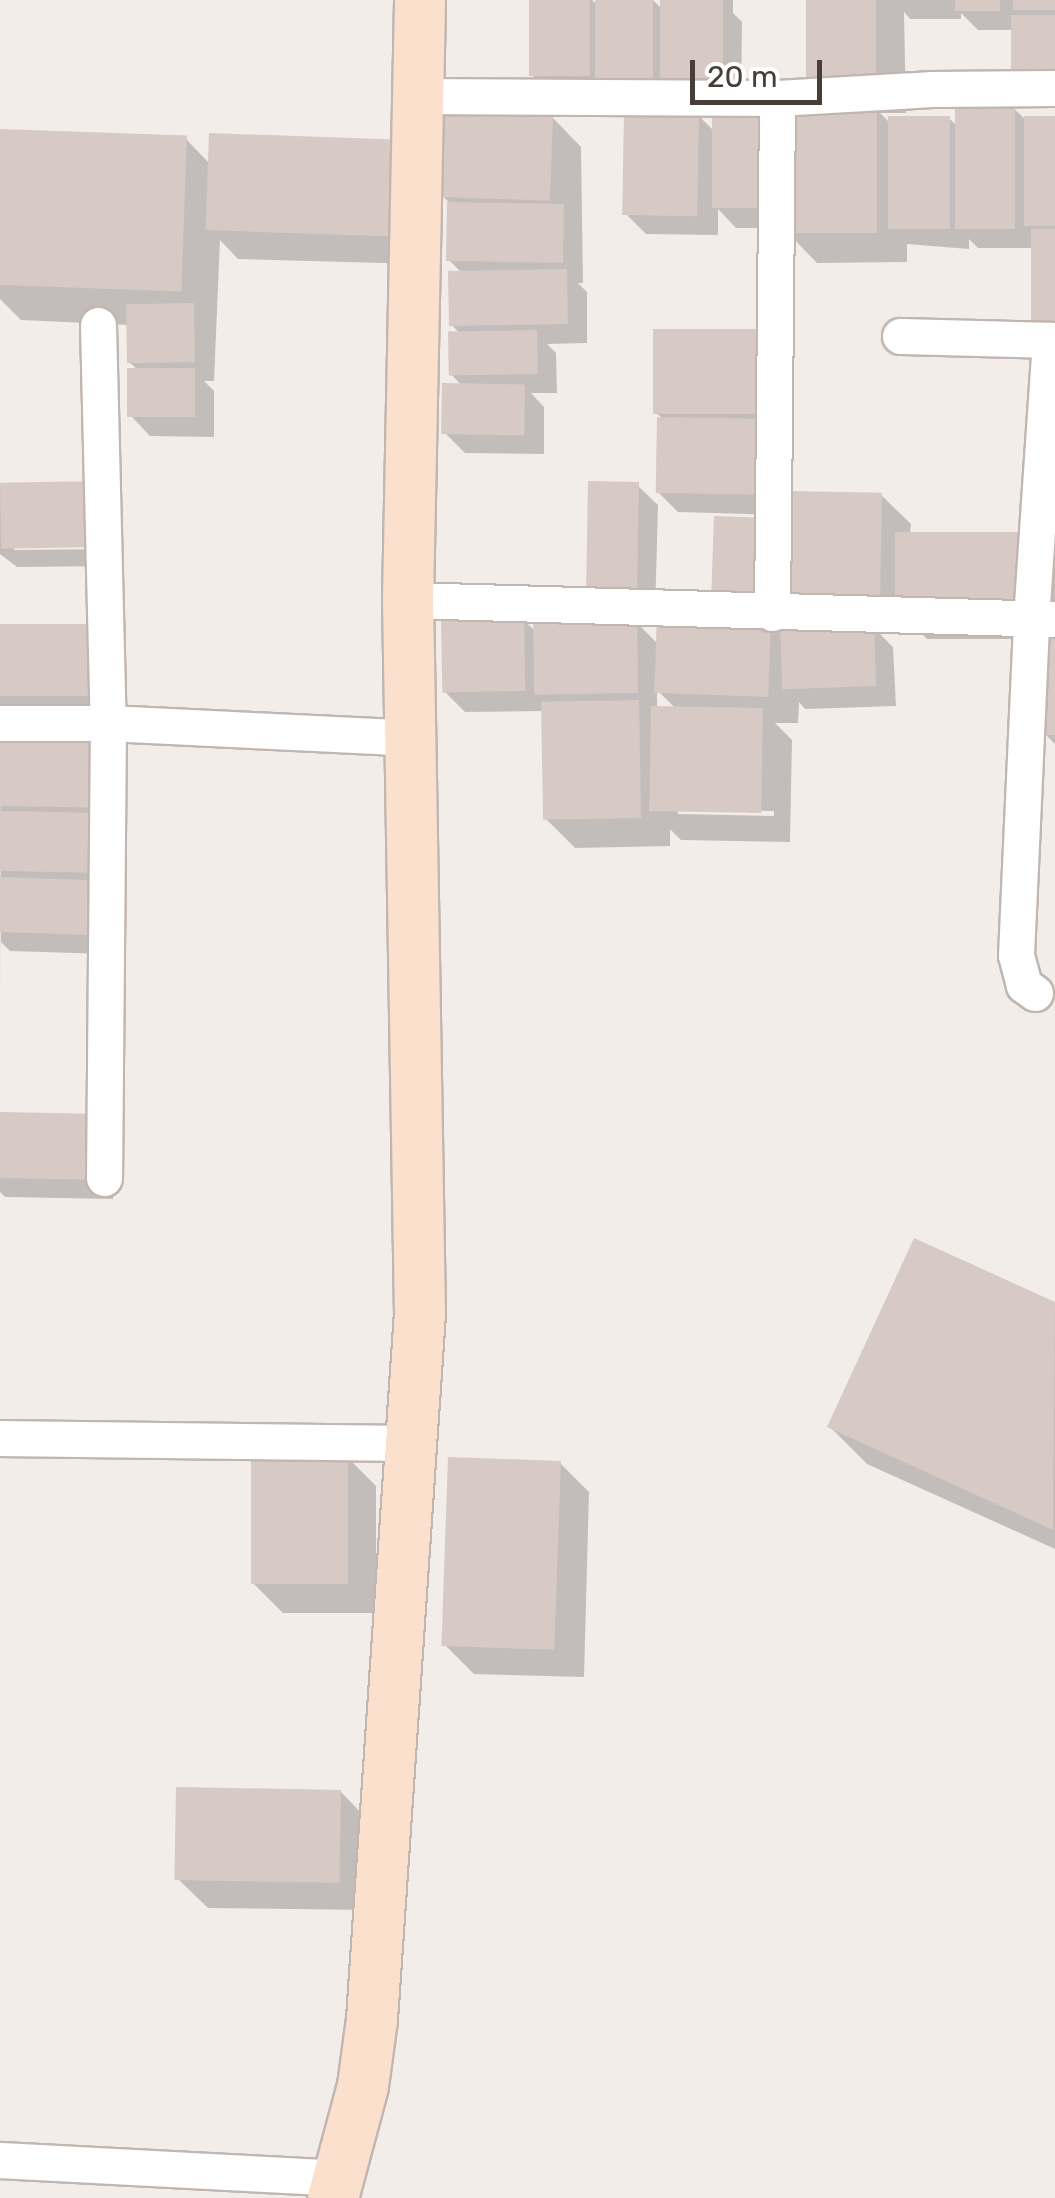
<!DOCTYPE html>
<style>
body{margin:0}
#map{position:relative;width:1055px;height:2198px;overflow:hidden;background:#f3edea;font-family:Rubik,sans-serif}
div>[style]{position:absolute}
.shadow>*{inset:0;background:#0003}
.building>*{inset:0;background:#d7c9c3;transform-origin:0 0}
.roads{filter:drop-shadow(2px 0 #c1b6b0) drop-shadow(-2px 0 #c1b6b0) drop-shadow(0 2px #c1b6b0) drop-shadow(0 -2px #c1b6b0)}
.street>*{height:35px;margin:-17.5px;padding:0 17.5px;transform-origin:17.5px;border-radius:17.5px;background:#fff}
.secondary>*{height:50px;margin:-25px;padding:0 25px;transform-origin:25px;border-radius:25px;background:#fae0cd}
span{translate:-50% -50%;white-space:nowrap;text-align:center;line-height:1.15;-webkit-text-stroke:9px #fff;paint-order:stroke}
.scale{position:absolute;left:690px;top:60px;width:132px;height:45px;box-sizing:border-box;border:5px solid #473d39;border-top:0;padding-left:12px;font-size:30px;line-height:35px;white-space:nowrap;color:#473d39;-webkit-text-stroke:8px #fff;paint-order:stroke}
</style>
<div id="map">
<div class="shadow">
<i style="clip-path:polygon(532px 0,592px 0,597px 5px,653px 0,663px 10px,672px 0,733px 0,733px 13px,742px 22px,741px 105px,835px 109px,809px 0,1055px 0,1055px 100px,1013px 30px,978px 30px,961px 13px,961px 19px,910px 19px,904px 12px,906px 113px,880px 113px,890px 123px,949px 118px,957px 126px,1014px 109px,1024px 118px,1055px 118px,1055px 350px,1033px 248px,978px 248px,969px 239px,969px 249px,907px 244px,907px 262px,817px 263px,788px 233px,788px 228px,736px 228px,718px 209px,718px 235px,646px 234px,626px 214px,698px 115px,715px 132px,715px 106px,552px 96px,532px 75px)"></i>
<i style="clip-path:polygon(552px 117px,581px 147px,583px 283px,578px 283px,587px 292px,587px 343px,547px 344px,556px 353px,557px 393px,531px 393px,544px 407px,544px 454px,465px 453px,445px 433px,462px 386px,451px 374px,460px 334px,451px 324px,461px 272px,449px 260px,449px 203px,443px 196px)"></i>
<i style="clip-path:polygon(0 131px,186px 139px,210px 164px,394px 142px,421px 264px,238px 259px,220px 240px,214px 381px,204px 381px,214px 391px,214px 437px,150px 436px,130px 415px,139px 371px,129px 362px,129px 325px,21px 320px,0 299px)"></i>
<i style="clip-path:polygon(756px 332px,786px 361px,783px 515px,678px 512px,658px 492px,660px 416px,656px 413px)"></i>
<i style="clip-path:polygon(evenodd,97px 483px,118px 504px,118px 566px,17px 567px,0 554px,0 484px,97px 483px,112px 544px,112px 549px,14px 550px,14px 545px,112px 544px)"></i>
<i style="clip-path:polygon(637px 485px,658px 505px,655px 614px,588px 592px)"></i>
<i style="clip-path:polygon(evenodd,881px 495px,911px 524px,910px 534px,1028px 534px,1055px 513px,1055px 744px,1045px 734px,1047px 639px,927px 639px,909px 621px,909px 632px,878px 632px,893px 647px,896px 706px,805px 709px,799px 702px,798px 723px,775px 723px,792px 740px,790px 842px,681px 840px,670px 829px,670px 846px,575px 848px,546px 819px,543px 711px,465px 712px,445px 692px,523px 619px,536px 632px,636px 622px,659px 645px,770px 620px,780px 630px,816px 629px,765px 520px,881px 495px,657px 690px,676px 709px,657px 708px,657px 690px,881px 495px,678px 809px,774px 811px,774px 816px,678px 814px,678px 809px)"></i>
<i style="clip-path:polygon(0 627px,119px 716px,0 707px)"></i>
<i style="clip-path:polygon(0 738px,101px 739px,108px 954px,10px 951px,1px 942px,1px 998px)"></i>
<i style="clip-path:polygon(0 1114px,114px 1136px,113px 1199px,5px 1197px,0 1192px)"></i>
<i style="clip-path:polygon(915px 1241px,1055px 1305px,1055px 1549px,867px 1464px,830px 1427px)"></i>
<i style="clip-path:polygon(347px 1457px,376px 1486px,376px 1613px,283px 1613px,253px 1583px)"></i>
<i style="clip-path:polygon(560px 1463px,589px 1492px,584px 1677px,474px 1674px,445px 1645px)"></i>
<i style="clip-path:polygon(340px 1791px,369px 1821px,369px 1910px,208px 1908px,178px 1879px)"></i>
</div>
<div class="building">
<i style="left:529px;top:0;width:61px;height:76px"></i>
<i style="left:595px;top:0;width:58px;height:87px"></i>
<i style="left:660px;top:0;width:63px;height:87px"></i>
<i style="left:806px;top:0;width:70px;height:85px"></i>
<i style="left:955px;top:0;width:45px;height:11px"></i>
<i style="left:1013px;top:0;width:42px;height:10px"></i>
<i style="left:1011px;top:15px;width:44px;height:66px"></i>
<i style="left:712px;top:103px;width:53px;height:105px"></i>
<i style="left:877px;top:106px;width:127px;height:93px;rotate:90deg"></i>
<i style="left:955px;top:106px;width:60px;height:123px"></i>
<i style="left:624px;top:111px;width:75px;height:104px;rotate:1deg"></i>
<i style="left:442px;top:112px;width:111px;height:85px;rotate:2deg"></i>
<i style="left:888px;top:116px;width:62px;height:113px"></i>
<i style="left:1024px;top:116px;width:31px;height:110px"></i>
<i style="left:0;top:129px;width:187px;height:156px;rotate:2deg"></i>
<i style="left:209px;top:133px;width:186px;height:97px;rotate:2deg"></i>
<i style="left:447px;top:202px;width:117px;height:59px;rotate:1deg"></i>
<i style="left:1031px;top:229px;width:24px;height:102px"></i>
<i style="left:567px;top:269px;width:55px;height:119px;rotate:89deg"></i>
<i style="left:194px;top:303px;width:59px;height:68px;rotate:89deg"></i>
<i style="left:653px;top:329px;width:104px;height:85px"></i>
<i style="left:537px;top:330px;width:44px;height:89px;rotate:89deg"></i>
<i style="left:127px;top:368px;width:68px;height:49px"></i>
<i style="left:442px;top:383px;width:83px;height:51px;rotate:1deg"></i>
<i style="left:657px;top:417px;width:108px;height:76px;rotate:1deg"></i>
<i style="left:98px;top:481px;width:66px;height:98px;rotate:89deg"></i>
<i style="left:588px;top:481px;width:51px;height:112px;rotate:1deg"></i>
<i style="left:787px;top:491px;width:95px;height:111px;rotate:1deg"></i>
<i style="left:714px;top:516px;width:52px;height:77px;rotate:2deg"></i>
<i style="left:895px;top:532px;width:134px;height:78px"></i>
<i style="left:657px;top:615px;width:114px;height:78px;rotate:2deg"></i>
<i style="left:524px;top:617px;width:74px;height:83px;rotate:89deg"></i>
<i style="left:637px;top:619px;width:74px;height:104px;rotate:89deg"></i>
<i style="clip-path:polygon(1045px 620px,1055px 620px,1055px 735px,1042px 735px)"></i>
<i style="left:0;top:624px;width:100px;height:72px"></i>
<i style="left:874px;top:624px;width:62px;height:94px;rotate:88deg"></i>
<i style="left:639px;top:700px;width:118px;height:98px;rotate:89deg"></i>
<i style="left:651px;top:706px;width:112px;height:105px;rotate:1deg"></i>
<i style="left:0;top:735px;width:102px;height:71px;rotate:1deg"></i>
<i style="left:0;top:811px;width:99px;height:60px;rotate:1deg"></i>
<i style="left:0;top:877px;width:90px;height:55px;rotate:2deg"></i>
<i style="left:0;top:1112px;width:95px;height:66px;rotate:1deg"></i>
<i style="clip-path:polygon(914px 1238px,1055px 1302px,1053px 1530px,827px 1427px)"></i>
<i style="left:251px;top:1454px;width:97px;height:130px"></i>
<i style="left:448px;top:1457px;width:113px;height:189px;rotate:2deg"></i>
<i style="left:176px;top:1787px;width:165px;height:93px;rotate:1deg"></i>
</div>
<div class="roads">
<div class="street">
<i style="left:416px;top:96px;width:361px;rotate:0.3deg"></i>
<i style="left:777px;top:98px;width:155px;rotate:-3.3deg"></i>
<i style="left:932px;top:89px;width:123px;rotate:-0.5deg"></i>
<i style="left:98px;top:325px;width:398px;rotate:88.6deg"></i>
<i style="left:108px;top:723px;width:455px;rotate:90.5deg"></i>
<i style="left:900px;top:336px;width:155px;rotate:1.5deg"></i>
<i style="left:408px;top:600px;width:644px;rotate:1.69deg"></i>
<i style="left:772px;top:613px;width:515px;rotate:-89.44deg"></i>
<i style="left:0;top:723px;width:108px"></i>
<i style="left:108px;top:723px;width:304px;rotate:2.8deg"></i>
<i style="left:1035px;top:993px;width:14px;rotate:-144deg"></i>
<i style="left:1024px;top:985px;width:31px;rotate:-105deg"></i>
<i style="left:1016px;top:955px;width:336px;rotate:-87.4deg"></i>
<i style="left:1031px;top:619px;width:280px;rotate:-86.1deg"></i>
<i style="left:0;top:1438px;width:412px;rotate:0.7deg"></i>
<i style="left:0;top:2160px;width:339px;rotate:3deg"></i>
</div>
<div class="secondary">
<i style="left:333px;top:2198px;width:116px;rotate:-75deg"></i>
<i style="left:363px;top:2086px;width:68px;rotate:-82.3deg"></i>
<i style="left:372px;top:2019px;width:707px;rotate:-86.11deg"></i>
<i style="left:420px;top:1314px;width:714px;rotate:-90.96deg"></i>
<i style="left:408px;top:600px;width:600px;rotate:-88.85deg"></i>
</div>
</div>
<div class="scale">20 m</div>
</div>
